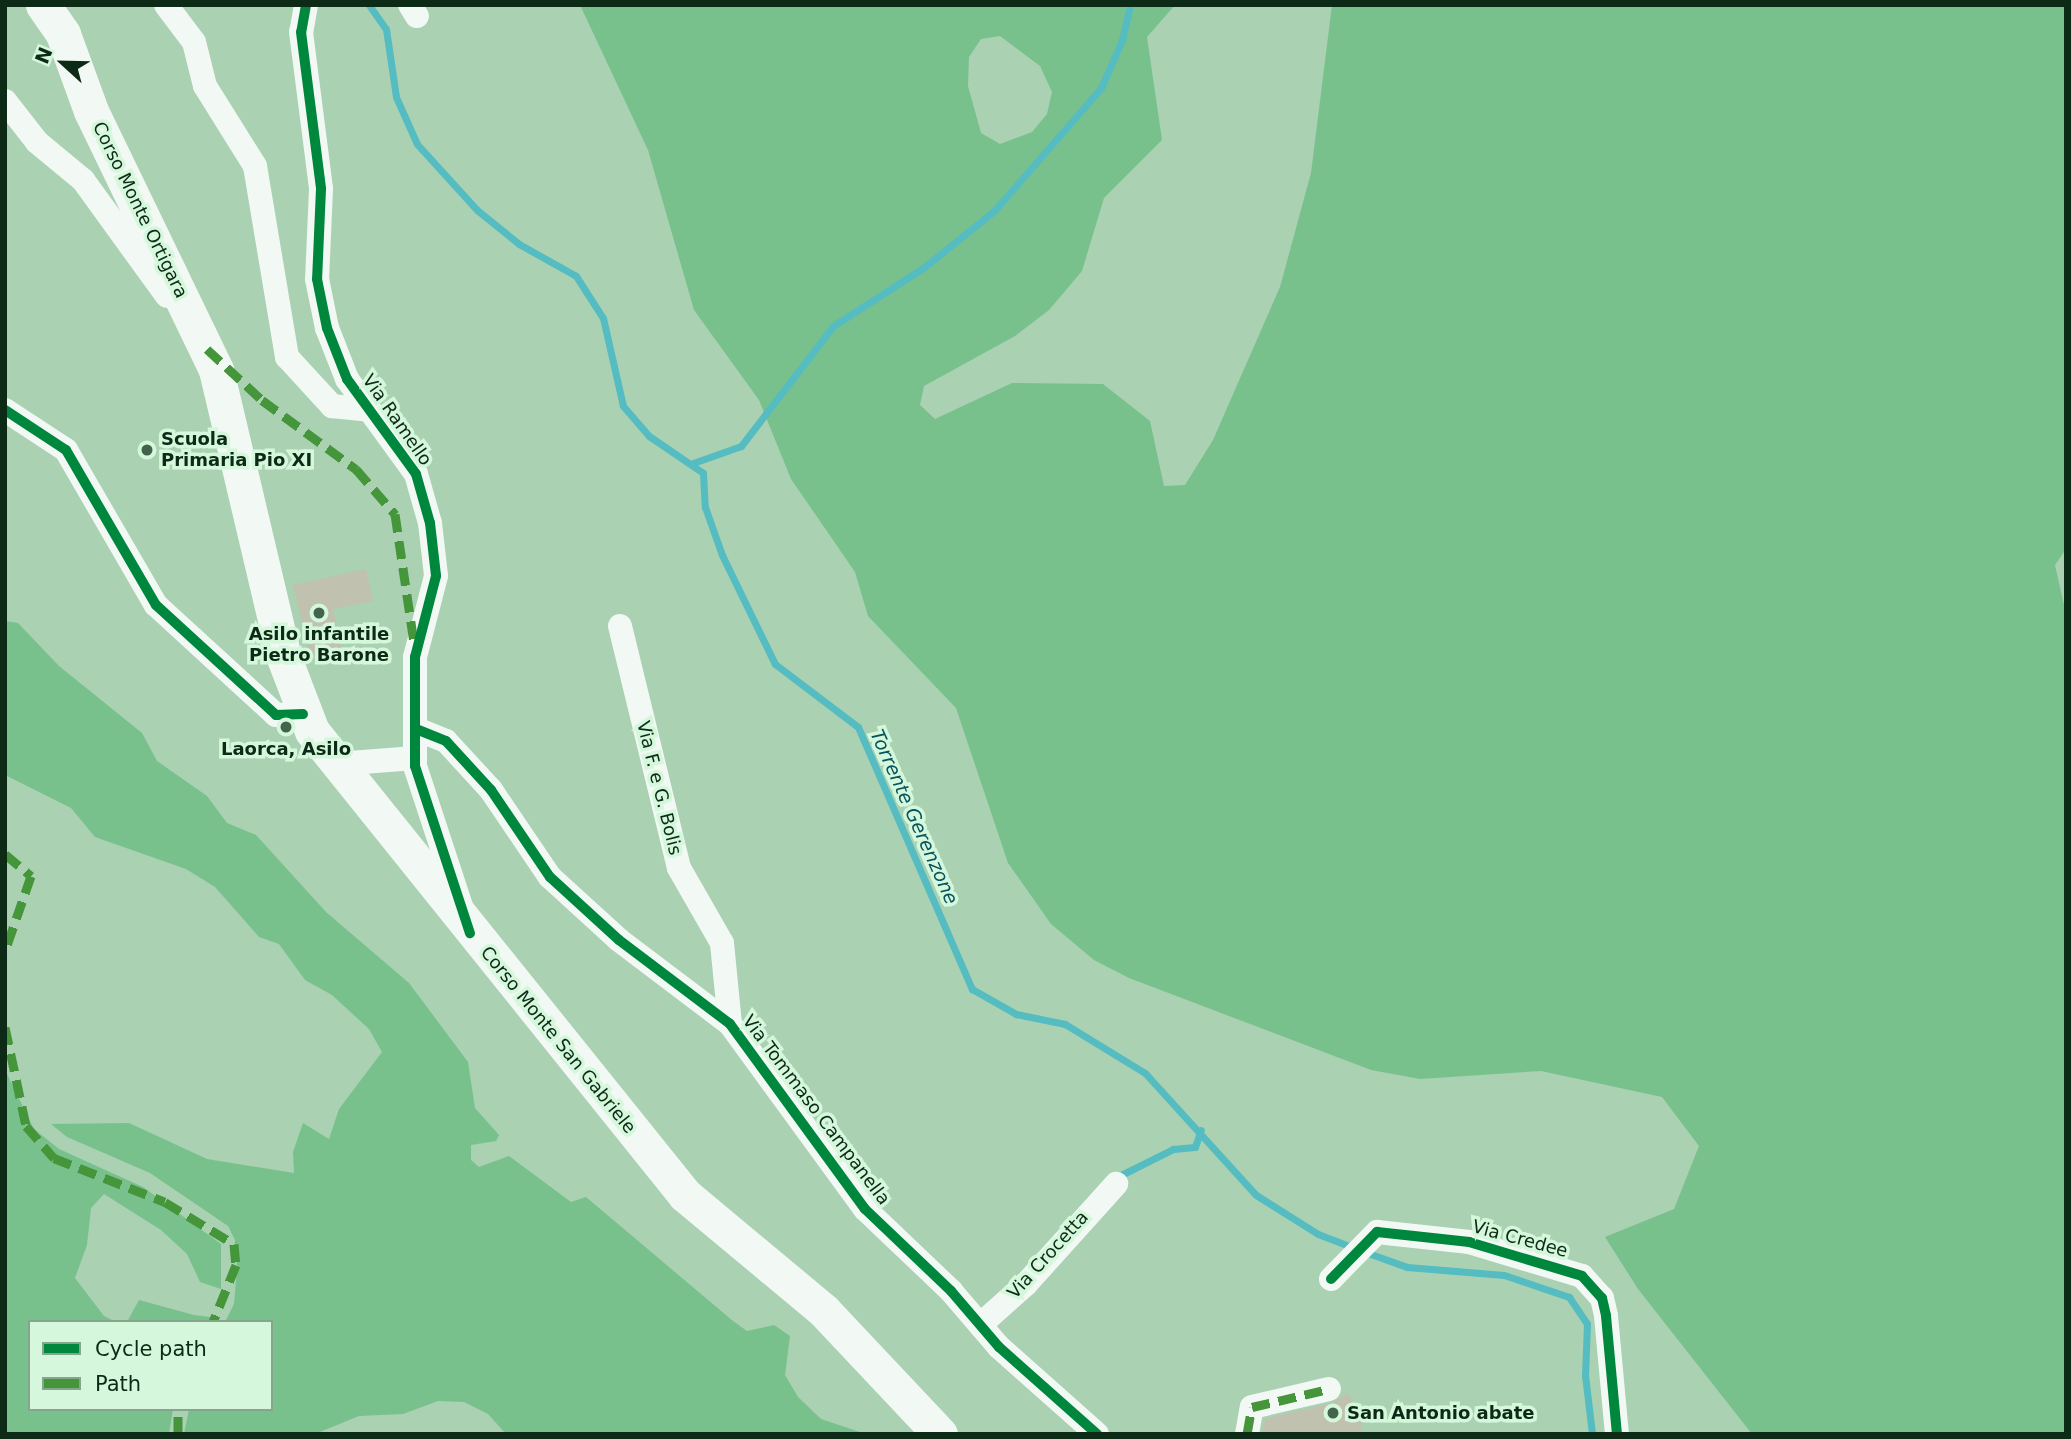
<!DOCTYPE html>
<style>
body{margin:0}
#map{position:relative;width:2071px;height:1439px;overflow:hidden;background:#a9d1b2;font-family:"DejaVu Sans",sans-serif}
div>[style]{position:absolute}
.forest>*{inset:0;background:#78c18d}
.stream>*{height:7px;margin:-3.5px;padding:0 3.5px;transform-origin:3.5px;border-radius:3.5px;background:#55bcc1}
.building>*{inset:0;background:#c1c1b0}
.street>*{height:24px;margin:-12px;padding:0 12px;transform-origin:12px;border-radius:12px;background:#f2f8f3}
.secondary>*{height:35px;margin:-17.5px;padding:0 17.5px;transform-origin:17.5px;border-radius:17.5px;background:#f2f8f3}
.quiet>*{height:9px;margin-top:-4.5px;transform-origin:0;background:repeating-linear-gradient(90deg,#45953a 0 18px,transparent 0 27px)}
.cycleway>*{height:10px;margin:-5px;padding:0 5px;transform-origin:5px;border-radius:5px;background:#00873e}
.dots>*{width:19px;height:19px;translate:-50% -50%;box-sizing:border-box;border:4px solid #d5f8dc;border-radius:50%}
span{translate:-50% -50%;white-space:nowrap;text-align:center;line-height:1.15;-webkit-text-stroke:7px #d5f8dc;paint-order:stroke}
.street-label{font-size:18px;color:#0c2a15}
.poi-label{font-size:18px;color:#0c2a15;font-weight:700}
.left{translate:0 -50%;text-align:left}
.water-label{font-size:19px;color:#07535e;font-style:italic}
.frame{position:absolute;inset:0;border:7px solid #0c2a15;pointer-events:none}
.legend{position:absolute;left:28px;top:1320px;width:245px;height:91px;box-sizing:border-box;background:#d5f8dc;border:2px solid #85a68c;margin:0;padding:9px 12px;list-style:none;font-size:21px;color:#0c2a15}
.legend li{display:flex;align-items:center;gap:14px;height:35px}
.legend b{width:35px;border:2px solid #85a68c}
.north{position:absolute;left:28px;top:28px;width:70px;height:70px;-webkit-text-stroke:5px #d5f8dc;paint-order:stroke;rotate:292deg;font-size:19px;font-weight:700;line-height:28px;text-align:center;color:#0c2a15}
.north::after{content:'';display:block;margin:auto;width:24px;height:32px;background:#0c2a15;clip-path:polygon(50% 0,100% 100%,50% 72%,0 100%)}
</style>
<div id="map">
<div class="forest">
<i style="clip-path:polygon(evenodd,580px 5px,1175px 5px,1147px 37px,1162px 140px,1104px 198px,1082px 271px,1049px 310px,1015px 336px,924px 386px,920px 405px,935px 419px,1012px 383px,1103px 384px,1150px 421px,1164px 486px,1185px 485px,1213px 440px,1280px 287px,1311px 173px,1332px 5px,2066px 5px,2066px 549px,2055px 565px,2066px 614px,2066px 1434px,1752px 1434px,1638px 1289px,1605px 1237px,1674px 1209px,1699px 1146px,1662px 1097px,1541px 1071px,1420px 1079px,1371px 1070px,1129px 978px,1094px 960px,1051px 924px,1008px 863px,956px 708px,868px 616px,855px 572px,791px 479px,759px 400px,694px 310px,648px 150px,580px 5px,1000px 36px,1040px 66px,1052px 92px,1047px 114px,1032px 132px,1000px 144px,981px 133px,968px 86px,969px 57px,981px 39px,1000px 36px)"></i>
<i style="clip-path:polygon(5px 621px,18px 623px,59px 666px,142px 733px,157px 761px,207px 796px,227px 823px,256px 835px,326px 912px,409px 983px,468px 1062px,475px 1108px,499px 1135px,496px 1141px,471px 1145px,471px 1160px,479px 1167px,509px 1156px,571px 1202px,586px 1197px,733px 1321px,747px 1331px,774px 1325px,790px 1336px,785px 1375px,798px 1397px,821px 1419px,866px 1434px,506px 1434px,488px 1414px,464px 1402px,438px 1401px,403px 1414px,359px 1416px,315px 1434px,184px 1434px,189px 1409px,271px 1409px,271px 1322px,225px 1322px,234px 1304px,237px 1269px,235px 1240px,228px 1226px,150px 1173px,67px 1137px,51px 1124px,129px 1123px,207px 1159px,294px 1173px,293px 1152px,303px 1123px,329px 1139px,339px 1109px,382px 1052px,369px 1029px,332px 995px,305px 980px,279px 944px,259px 937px,215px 887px,186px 869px,95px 837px,71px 808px,5px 775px)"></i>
<i style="clip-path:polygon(5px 1070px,34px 1129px,59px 1149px,143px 1187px,221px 1244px,221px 1289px,200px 1282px,187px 1254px,161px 1230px,104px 1194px,91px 1208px,87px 1245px,75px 1278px,104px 1316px,116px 1322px,30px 1322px,30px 1409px,173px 1409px,169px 1434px,5px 1434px)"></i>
<i style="clip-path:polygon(139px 1300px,194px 1315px,211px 1317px,209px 1322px,127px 1322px)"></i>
</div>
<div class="stream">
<i style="left:369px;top:5px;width:29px;rotate:55deg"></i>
<i style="left:386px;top:29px;width:69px;rotate:81.6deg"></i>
<i style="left:396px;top:97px;width:51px;rotate:65.9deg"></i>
<i style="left:417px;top:144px;width:89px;rotate:47.7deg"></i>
<i style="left:477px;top:210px;width:54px;rotate:39deg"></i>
<i style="left:519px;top:244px;width:65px;rotate:29.3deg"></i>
<i style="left:576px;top:276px;width:50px;rotate:57.3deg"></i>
<i style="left:603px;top:318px;width:90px;rotate:77.2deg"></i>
<i style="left:623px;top:406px;width:40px;rotate:49deg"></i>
<i style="left:649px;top:436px;width:65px;rotate:34.4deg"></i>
<i style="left:703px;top:473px;width:34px;rotate:87deg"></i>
<i style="left:705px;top:507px;width:51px;rotate:70.5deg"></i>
<i style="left:722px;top:555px;width:121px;rotate:64.1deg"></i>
<i style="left:775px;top:664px;width:104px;rotate:37.2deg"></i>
<i style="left:858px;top:727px;width:286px;rotate:66.5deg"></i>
<i style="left:972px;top:989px;width:51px;rotate:29.6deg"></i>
<i style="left:1016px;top:1014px;width:50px;rotate:11.5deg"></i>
<i style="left:1065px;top:1024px;width:94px;rotate:31.5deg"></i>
<i style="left:1145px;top:1073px;width:165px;rotate:47.7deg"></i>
<i style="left:1256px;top:1195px;width:73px;rotate:32.2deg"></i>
<i style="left:1318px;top:1234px;width:39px;rotate:21deg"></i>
<i style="left:693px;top:463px;width:51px;rotate:-19.5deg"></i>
<i style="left:741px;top:446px;width:151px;rotate:-52.5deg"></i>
<i style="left:833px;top:326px;width:107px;rotate:-32.8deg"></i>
<i style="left:923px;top:268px;width:91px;rotate:-38.8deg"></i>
<i style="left:994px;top:211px;width:163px;rotate:-49deg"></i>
<i style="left:1101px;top:88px;width:52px;rotate:-66.4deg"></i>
<i style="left:1122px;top:40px;width:36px;rotate:-77deg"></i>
<i style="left:1117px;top:1177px;width:63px;rotate:-26.6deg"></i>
<i style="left:1173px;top:1149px;width:22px;rotate:-5deg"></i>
<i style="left:1195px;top:1147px;width:18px;rotate:-71deg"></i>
<i style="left:1365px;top:1252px;width:45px;rotate:19.7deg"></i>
<i style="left:1407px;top:1267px;width:97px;rotate:4.7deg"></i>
<i style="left:1504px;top:1275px;width:69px;rotate:18.7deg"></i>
<i style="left:1569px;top:1297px;width:32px;rotate:56deg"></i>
<i style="left:1587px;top:1324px;width:51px;rotate:92.2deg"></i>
<i style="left:1585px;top:1375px;width:59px;rotate:83.2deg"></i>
</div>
<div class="building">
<i style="clip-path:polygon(366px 569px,373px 601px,333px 609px,342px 652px,311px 658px,293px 585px)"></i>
<i style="clip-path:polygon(1348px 1393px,1363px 1418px,1361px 1434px,1262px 1434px,1265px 1419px,1332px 1403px)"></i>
</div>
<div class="street">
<i style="left:166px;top:5px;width:46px;rotate:52.9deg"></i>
<i style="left:194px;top:42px;width:45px;rotate:76deg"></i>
<i style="left:205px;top:86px;width:94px;rotate:58deg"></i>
<i style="left:255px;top:166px;width:194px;rotate:80.5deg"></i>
<i style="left:287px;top:357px;width:67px;rotate:47.4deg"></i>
<i style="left:332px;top:406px;width:37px;rotate:6deg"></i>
<i style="left:306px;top:5px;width:27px;rotate:100deg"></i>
<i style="left:301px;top:32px;width:158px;rotate:82.7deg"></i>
<i style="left:321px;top:189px;width:90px;rotate:92.5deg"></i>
<i style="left:317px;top:279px;width:50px;rotate:78.5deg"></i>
<i style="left:327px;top:328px;width:55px;rotate:68.6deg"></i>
<i style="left:347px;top:379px;width:117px;rotate:54deg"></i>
<i style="left:416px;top:474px;width:51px;rotate:74.1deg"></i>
<i style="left:430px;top:523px;width:53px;rotate:83.5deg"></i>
<i style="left:436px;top:576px;width:84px;rotate:104.5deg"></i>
<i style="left:415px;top:657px;width:109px;rotate:90deg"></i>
<i style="left:415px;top:766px;width:151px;rotate:71.8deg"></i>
<i style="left:410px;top:5px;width:13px;rotate:58deg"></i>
<i style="left:5px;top:101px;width:52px;rotate:52deg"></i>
<i style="left:37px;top:142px;width:60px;rotate:39.6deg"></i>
<i style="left:83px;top:180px;width:143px;rotate:54.1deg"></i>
<i style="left:5px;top:410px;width:73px;rotate:33.3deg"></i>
<i style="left:66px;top:450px;width:179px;rotate:59.9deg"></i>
<i style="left:156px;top:605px;width:163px;rotate:42.5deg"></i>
<i style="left:276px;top:715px;width:27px;rotate:-2deg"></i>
<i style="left:620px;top:626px;width:249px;rotate:76.3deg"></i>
<i style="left:679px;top:868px;width:86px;rotate:60.2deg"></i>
<i style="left:722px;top:943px;width:81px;rotate:84.4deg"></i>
<i style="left:416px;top:729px;width:32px;rotate:22deg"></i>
<i style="left:446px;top:741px;width:67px;rotate:47.4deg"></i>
<i style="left:491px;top:790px;width:105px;rotate:55.9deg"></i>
<i style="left:550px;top:877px;width:93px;rotate:42.4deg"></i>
<i style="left:619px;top:940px;width:139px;rotate:37.1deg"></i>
<i style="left:730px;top:1024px;width:229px;rotate:53.9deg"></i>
<i style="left:865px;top:1209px;width:119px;rotate:43.6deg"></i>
<i style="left:951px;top:1291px;width:74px;rotate:49.4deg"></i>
<i style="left:999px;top:1347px;width:131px;rotate:41.6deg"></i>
<i style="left:337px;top:764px;width:78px;rotate:-4.4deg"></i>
<i style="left:1331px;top:1279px;width:66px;rotate:-45.6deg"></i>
<i style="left:1377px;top:1232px;width:93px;rotate:6.2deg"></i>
<i style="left:1469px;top:1242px;width:118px;rotate:16.7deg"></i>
<i style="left:1582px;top:1276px;width:30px;rotate:48deg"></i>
<i style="left:1602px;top:1298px;width:18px;rotate:77deg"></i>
<i style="left:1606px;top:1316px;width:119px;rotate:84.7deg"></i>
<i style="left:980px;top:1325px;width:62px;rotate:-41.7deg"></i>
<i style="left:1026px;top:1284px;width:135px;rotate:-48deg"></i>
<i style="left:1247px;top:1434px;width:27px;rotate:-80deg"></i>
<i style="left:1252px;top:1407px;width:79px;rotate:-13.2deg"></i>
</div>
<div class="secondary">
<i style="left:43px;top:5px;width:35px;rotate:55deg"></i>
<i style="left:63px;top:34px;width:82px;rotate:70deg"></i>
<i style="left:91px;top:111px;width:288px;rotate:64.2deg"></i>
<i style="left:216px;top:370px;width:296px;rotate:76.7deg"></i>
<i style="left:284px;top:658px;width:78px;rotate:69deg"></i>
<i style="left:312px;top:731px;width:595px;rotate:51.2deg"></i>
<i style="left:685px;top:1195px;width:181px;rotate:39.8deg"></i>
<i style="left:824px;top:1311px;width:169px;rotate:46.7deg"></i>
</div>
<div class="quiet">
<i style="left:207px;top:349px;width:75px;rotate:42.8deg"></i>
<i style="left:262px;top:400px;width:117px;rotate:36.3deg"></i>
<i style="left:356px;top:469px;width:60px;rotate:49.1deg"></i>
<i style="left:395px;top:514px;width:130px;rotate:81.6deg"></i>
<i style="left:5px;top:854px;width:34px;rotate:40deg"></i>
<i style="left:31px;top:876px;width:79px;rotate:109.1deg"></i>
<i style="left:5px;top:1027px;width:101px;rotate:78deg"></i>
<i style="left:26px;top:1126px;width:43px;rotate:48.8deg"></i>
<i style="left:54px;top:1158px;width:119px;rotate:21.6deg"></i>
<i style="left:165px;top:1202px;width:81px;rotate:31.3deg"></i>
<i style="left:234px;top:1244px;width:21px;rotate:85deg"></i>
<i style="left:236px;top:1265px;width:61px;rotate:112deg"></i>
<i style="left:178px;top:1434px;width:25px;rotate:-90deg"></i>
<i style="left:1247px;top:1434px;width:27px;rotate:-80deg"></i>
<i style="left:1252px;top:1407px;width:79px;rotate:-13.2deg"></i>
</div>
<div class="cycleway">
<i style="left:306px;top:5px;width:27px;rotate:100deg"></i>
<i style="left:301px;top:32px;width:158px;rotate:82.7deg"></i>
<i style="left:321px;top:189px;width:90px;rotate:92.5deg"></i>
<i style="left:317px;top:279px;width:50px;rotate:78.5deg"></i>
<i style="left:327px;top:328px;width:55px;rotate:68.6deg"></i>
<i style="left:347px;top:379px;width:117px;rotate:54deg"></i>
<i style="left:416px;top:474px;width:51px;rotate:74.1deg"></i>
<i style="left:430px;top:523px;width:53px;rotate:83.5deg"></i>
<i style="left:436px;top:576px;width:84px;rotate:104.5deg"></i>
<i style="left:415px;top:657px;width:109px;rotate:90deg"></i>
<i style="left:415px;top:766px;width:176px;rotate:71.8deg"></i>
<i style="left:5px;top:410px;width:73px;rotate:33.3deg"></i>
<i style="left:66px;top:450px;width:179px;rotate:59.9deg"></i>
<i style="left:156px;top:605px;width:163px;rotate:42.5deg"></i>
<i style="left:276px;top:715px;width:27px;rotate:-2deg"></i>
<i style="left:416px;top:729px;width:32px;rotate:22deg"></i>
<i style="left:446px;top:741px;width:67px;rotate:47.4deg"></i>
<i style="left:491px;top:790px;width:105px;rotate:55.9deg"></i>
<i style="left:550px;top:877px;width:93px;rotate:42.4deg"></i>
<i style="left:619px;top:940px;width:139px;rotate:37.1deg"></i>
<i style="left:730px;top:1024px;width:229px;rotate:53.9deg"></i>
<i style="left:865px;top:1209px;width:119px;rotate:43.6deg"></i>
<i style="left:951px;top:1291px;width:74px;rotate:49.4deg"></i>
<i style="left:999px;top:1347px;width:131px;rotate:41.6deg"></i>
<i style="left:1331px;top:1279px;width:66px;rotate:-45.6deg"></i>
<i style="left:1377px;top:1232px;width:93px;rotate:6.2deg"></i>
<i style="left:1469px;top:1242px;width:118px;rotate:16.7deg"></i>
<i style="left:1582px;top:1276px;width:30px;rotate:48deg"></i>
<i style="left:1602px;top:1298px;width:18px;rotate:77deg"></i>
<i style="left:1606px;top:1316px;width:119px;rotate:84.7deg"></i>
</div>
<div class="dots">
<i style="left:147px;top:450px;background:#43644c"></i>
<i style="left:319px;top:613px;background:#43644c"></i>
<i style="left:286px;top:727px;background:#43644c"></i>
<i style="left:1333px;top:1413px;background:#43644c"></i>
</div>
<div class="street-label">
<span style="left:140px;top:210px;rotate:64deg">Corso Monte Ortigara</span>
<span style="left:397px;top:420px;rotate:55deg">Via Ramello</span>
<span style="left:659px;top:788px;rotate:76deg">Via F. e G. Bolis</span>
<span style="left:558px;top:1040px;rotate:51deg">Corso Monte San Gabriele</span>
<span style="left:816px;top:1110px;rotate:53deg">Via Tommaso Campanella</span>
<span style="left:1520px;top:1239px;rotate:15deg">Via Credee</span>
<span style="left:1048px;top:1255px;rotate:-48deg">Via Crocetta</span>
</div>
<div class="poi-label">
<span class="left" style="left:161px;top:450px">Scuola<br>Primaria Pio XI</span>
<span style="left:319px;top:645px">Asilo infantile<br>Pietro Barone</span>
<span style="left:286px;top:749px">Laorca, Asilo</span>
<span class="left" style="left:1347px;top:1413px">San Antonio abate</span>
</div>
<div class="water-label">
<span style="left:914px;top:817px;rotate:66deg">Torrente Gerenzone</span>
</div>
<div class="frame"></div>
<ul class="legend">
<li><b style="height:9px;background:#00873e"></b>Cycle path</li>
<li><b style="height:9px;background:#45953a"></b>Path</li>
</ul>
<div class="north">N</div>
</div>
